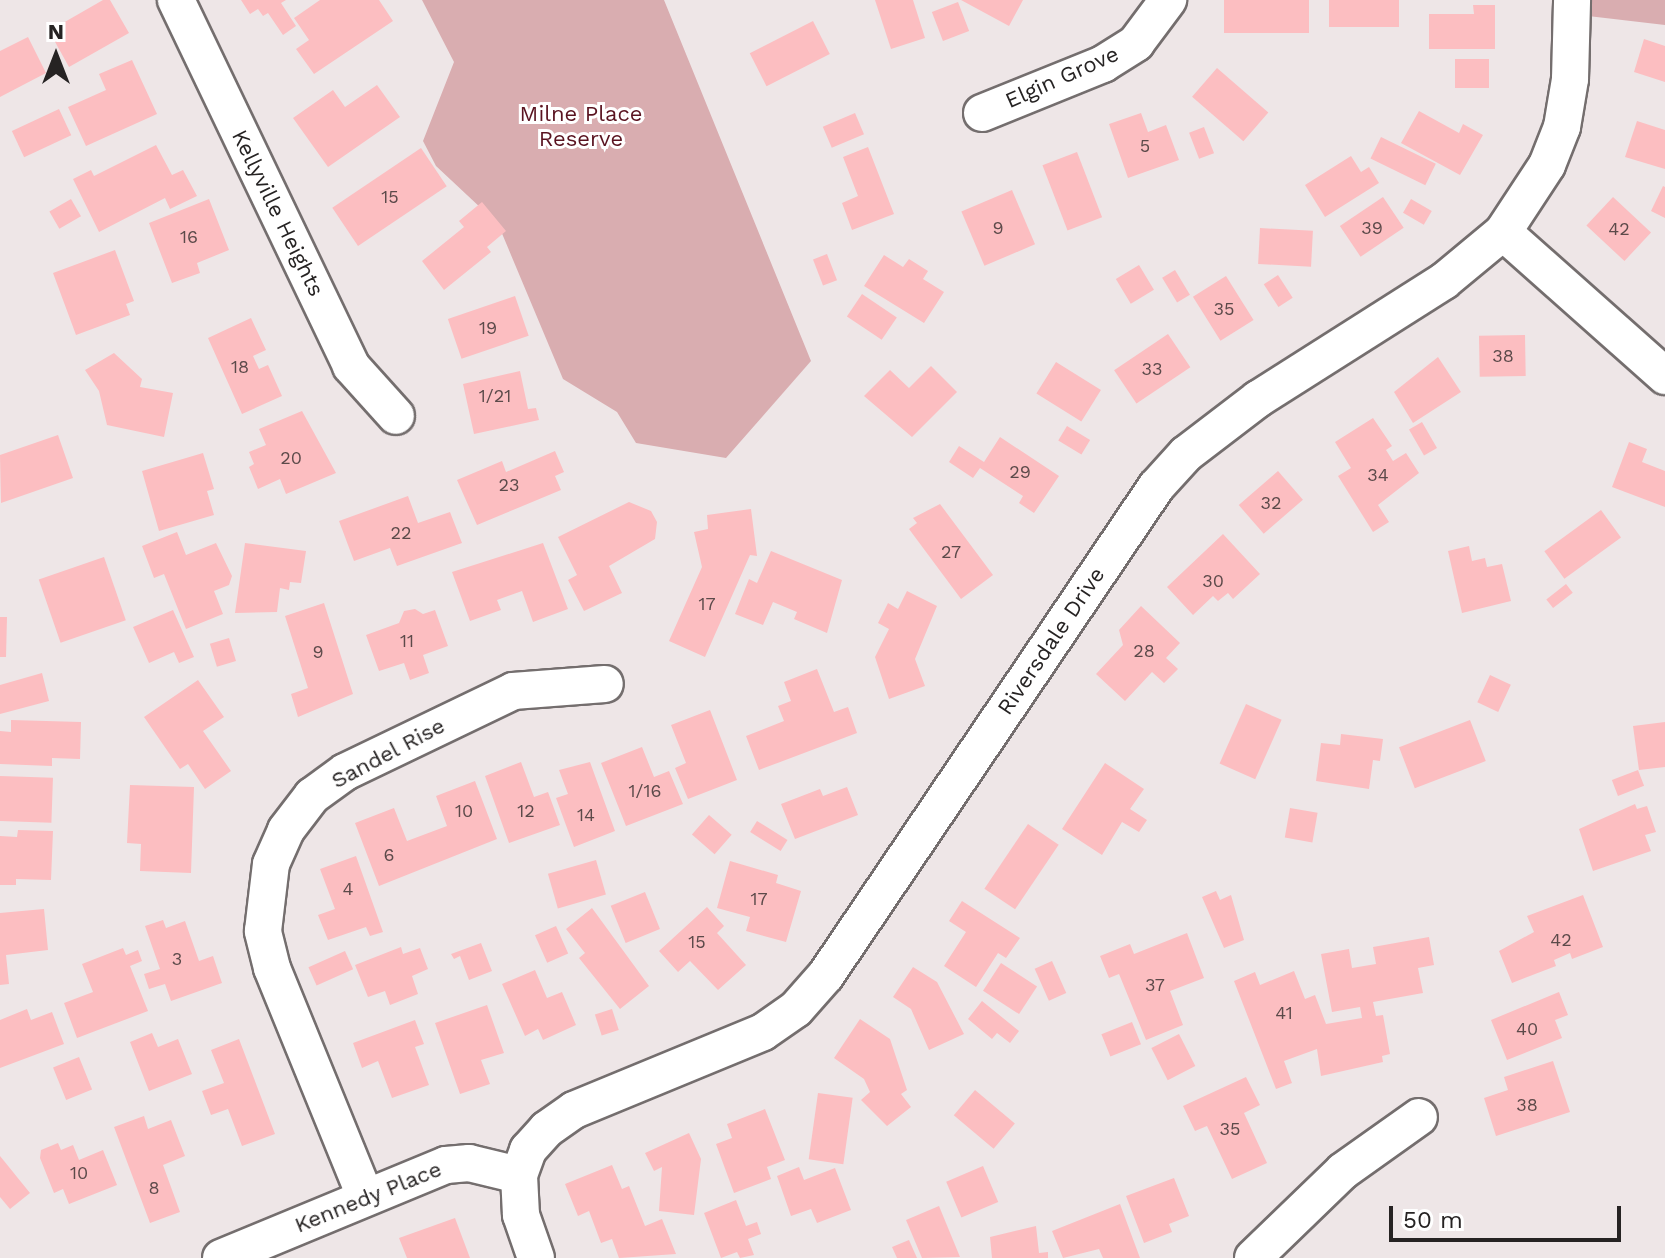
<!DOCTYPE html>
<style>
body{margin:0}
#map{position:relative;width:1665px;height:1258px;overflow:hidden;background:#eee6e7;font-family:"Work Sans",sans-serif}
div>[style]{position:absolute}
.green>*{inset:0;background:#d9adb0}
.building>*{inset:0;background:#fcbec1;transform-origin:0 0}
.roads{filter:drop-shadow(2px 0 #746e6e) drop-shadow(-2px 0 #746e6e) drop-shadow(0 2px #746e6e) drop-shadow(0 -2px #746e6e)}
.street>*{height:36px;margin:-18px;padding:0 18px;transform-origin:18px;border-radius:18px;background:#fff}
span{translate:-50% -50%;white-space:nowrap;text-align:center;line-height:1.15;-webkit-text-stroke:6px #fff;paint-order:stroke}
.number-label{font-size:18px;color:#5c4a4a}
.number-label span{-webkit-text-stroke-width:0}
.street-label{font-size:22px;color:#262323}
.park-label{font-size:22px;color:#591320}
.north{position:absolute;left:16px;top:16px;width:80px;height:80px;-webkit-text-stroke:6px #fff;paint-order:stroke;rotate:0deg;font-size:22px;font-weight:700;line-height:32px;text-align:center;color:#262323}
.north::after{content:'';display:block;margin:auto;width:28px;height:36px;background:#262323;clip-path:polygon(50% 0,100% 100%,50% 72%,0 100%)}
.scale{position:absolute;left:1389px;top:1206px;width:232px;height:36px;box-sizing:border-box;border:4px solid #262323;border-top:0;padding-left:10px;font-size:24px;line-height:28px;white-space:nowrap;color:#262323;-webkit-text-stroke:6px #fff;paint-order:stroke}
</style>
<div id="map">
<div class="green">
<i style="clip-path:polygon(422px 0,664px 0,811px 361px,726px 458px,636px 443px,617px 412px,563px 379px,498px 224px,436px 166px,423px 141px,454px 62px)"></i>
<i style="clip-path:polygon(1587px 0,1665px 0,1665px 25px,1588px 16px)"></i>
</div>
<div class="building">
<i style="clip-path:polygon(103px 0,110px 0,129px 33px,69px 67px,49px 31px)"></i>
<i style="clip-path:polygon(241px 0,286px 0,281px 3px,296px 26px,283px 35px,268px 13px,263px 16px,258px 9px,250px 14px)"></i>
<i style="clip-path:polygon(320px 0,379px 0,393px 21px,314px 74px,296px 49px,309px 40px,294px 18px)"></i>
<i style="clip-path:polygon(875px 0,913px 0,925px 38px,891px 49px)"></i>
<i style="clip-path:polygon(961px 0,1023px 0,1009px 26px)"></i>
<i style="left:1224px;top:0;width:85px;height:33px"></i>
<i style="left:1329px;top:0;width:70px;height:27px"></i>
<i style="left:958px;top:2px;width:31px;height:28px;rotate:69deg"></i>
<i style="clip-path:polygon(1473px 5px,1495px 5px,1495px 49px,1429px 49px,1429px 14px,1474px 14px)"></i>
<i style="left:813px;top:21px;width:37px;height:71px;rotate:63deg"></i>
<i style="clip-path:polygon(28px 37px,46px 73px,0 97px,0 51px)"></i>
<i style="clip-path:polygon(1644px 39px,1665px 46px,1665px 82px,1634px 72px)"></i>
<i style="left:1455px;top:59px;width:34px;height:29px"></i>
<i style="clip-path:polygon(132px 60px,157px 114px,86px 146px,68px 107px,106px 90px,99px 74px)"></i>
<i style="left:1217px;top:68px;width:68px;height:38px;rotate:41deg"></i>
<i style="clip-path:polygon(377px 85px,400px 117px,328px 167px,293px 118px,333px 90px,345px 107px)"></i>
<i style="left:59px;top:109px;width:29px;height:52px;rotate:65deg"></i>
<i style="clip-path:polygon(1419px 111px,1459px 133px,1463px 124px,1483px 135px,1460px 175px,1401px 143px)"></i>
<i style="left:855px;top:113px;width:23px;height:35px;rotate:67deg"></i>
<i style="clip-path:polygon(1141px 113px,1148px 132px,1166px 125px,1179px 160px,1128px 178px,1109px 124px)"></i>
<i style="clip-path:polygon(1637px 121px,1665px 130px,1665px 169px,1625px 157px)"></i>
<i style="left:1204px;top:127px;width:28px;height:16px;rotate:69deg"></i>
<i style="left:1381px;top:137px;width:61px;height:24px;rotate:26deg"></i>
<i style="clip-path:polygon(156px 145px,172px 175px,183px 170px,197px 196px,170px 209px,165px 198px,99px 232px,73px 179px,91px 170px,94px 176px)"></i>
<i style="clip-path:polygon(868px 147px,894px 214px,852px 230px,842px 203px,858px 196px,843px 157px)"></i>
<i style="left:421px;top:148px;width:46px;height:107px;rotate:56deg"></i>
<i style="left:1077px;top:152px;width:70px;height:37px;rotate:69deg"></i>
<i style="clip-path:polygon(1351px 156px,1361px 172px,1369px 167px,1379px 183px,1325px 217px,1305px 185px)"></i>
<i style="clip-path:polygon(1663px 186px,1665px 187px,1665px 218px,1651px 211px)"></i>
<i style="left:1012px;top:190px;width:59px;height:55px;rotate:67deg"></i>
<i style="left:1383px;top:197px;width:37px;height:52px;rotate:56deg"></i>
<i style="left:1613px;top:197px;width:52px;height:39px;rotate:43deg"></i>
<i style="left:71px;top:199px;width:20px;height:25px;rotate:60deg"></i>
<i style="clip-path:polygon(209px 199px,229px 250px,197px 263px,200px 273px,172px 283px,149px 223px)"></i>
<i style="left:1411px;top:199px;width:24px;height:16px;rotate:30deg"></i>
<i style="clip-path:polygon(482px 202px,506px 231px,487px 247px,491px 252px,444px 290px,422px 261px,464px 227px,459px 221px)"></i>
<i style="left:1260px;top:228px;width:53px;height:36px;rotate:3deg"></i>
<i style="clip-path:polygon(115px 250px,134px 301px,126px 304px,130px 315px,76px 335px,53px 273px)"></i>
<i style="left:827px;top:254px;width:28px;height:15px;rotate:69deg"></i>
<i style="clip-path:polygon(884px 255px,903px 267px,909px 259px,928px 271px,923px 279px,944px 292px,924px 323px,864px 286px)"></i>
<i style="left:1139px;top:265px;width:29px;height:27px;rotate:59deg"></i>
<i style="left:1175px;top:270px;width:29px;height:15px;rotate:59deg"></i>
<i style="left:1278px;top:275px;width:27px;height:17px;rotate:57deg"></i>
<i style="left:1226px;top:276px;width:52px;height:39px;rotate:58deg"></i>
<i style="left:862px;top:294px;width:42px;height:27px;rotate:34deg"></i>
<i style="left:515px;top:296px;width:42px;height:71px;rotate:71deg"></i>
<i style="clip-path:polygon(251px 318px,266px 350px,253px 356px,259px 369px,268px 365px,282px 396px,242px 414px,208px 338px)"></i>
<i style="left:1168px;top:334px;width:40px;height:65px;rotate:56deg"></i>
<i style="left:1525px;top:335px;width:41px;height:46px;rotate:89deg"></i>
<i style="clip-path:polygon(114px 353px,142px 379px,140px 387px,173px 393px,164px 437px,107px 425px,99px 391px,85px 370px)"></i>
<i style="clip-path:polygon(1438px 357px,1461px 392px,1413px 423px,1394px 392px)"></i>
<i style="left:1056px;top:362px;width:53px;height:37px;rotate:32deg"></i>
<i style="clip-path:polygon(931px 366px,957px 392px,912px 437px,864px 396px,890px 370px,909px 388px)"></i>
<i style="clip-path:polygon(520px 371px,528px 409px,536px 408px,539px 420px,474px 434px,463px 384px)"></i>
<i style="clip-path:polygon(302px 411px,336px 473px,286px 494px,280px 479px,258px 489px,249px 467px,254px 464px,249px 452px,266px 445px,259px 429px)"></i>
<i style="clip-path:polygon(1373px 418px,1392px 446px,1386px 450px,1393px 461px,1406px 453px,1419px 473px,1378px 505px,1389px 522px,1373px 532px,1338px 476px,1351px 468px,1335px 442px)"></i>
<i style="left:1422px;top:422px;width:30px;height:15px;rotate:60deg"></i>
<i style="left:1067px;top:426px;width:27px;height:17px;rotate:31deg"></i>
<i style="clip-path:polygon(58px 435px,73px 478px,1px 503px,0 455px)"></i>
<i style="clip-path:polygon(1000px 437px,1059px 476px,1034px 513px,1019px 503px,1023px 496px,980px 468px,973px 478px,949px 462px,959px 446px,984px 462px)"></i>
<i style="clip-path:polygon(1629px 442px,1647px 449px,1642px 462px,1665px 471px,1665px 507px,1612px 487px)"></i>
<i style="clip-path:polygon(555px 451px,564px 472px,555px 476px,561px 490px,477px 525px,457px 480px,502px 461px,506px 472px)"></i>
<i style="clip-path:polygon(203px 453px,214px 489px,207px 491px,214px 515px,159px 531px,142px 471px)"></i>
<i style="left:1278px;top:471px;width:38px;height:52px;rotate:49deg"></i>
<i style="clip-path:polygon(408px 496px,418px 523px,450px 512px,462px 543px,397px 566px,390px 548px,354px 561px,339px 521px)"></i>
<i style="clip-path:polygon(629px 502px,651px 511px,657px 522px,655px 539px,609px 566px,622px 593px,584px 611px,568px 580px,577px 575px,558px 537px)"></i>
<i style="clip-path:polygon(940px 504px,993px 575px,961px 599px,909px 529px,917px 523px,913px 518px)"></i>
<i style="clip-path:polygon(751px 509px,757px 556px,750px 555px,705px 657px,669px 641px,702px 567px,694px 532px,708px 529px,707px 515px)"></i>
<i style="left:1601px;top:510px;width:34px;height:70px;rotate:54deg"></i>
<i style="clip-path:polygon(177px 532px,186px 555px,216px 543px,232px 576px,229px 585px,214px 591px,223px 614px,186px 629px,164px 574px,154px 578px,142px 546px)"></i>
<i style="clip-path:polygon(1223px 534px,1260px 574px,1233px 599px,1228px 593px,1218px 601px,1213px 596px,1193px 615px,1167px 587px)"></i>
<i style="clip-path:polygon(245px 543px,306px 551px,301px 583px,290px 582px,289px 590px,280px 588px,277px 612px,235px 613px)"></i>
<i style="clip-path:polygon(543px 543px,568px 609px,533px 622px,522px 591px,497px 600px,501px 610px,470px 621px,452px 572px)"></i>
<i style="clip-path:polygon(1469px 546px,1472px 561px,1485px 558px,1487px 567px,1502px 564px,1511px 601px,1462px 613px,1448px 551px)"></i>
<i style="clip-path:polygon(771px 551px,842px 580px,827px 633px,794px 619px,797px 612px,773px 602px,763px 625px,735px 614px,749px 579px,757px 583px)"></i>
<i style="left:104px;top:557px;width:67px;height:69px;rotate:71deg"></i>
<i style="left:1566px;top:584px;width:11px;height:25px;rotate:52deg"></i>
<i style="clip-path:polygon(907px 591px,937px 606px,915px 659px,925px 686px,889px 699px,875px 657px,889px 629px,878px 623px,888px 603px,898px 609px)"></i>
<i style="clip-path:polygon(324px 603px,353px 694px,298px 717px,291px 694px,308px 688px,285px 616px)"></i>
<i style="clip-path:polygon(1141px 606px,1180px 643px,1166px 658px,1178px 669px,1164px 683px,1152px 672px,1125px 701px,1096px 674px,1123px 645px,1119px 630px)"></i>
<i style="clip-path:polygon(415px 609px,423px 614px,435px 610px,448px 646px,423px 655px,429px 673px,410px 680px,404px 663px,379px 671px,366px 635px,399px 623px,404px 611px)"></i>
<i style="clip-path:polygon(173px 610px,194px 657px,179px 663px,174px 652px,149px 663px,133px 627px)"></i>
<i style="clip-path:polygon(0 617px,7px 617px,6px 657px,0 657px)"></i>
<i style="left:229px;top:638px;width:24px;height:20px;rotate:73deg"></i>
<i style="clip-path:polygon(817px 669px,834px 712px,848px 707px,857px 733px,759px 770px,746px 736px,784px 721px,778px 706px,791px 701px,784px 682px)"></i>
<i style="clip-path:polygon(42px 673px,49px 701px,0 714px,0 685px)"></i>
<i style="left:1490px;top:675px;width:23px;height:30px;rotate:25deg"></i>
<i style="clip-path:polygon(198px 680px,224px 717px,203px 731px,231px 771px,205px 789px,188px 764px,180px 769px,144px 717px)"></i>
<i style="left:1246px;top:704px;width:39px;height:65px;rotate:24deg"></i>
<i style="clip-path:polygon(710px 710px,737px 780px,688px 799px,675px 768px,686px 763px,671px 725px)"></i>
<i style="clip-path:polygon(11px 720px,81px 722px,80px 759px,52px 758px,52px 766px,0 764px,0 731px,11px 732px)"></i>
<i style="left:1470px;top:720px;width:44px;height:76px;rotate:69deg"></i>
<i style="clip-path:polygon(1665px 722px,1665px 767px,1639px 770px,1633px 726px)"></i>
<i style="clip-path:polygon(1341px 734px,1383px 739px,1380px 761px,1373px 760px,1369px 789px,1316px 781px,1321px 743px,1340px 745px)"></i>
<i style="clip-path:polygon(642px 747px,654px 777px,669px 771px,683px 804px,626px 826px,601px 763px)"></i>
<i style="clip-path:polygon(521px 762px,534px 797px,548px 792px,560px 825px,509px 843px,485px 776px)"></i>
<i style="clip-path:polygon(590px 762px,615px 831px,574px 847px,556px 798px,568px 794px,559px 770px)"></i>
<i style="clip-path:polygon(1105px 763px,1144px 789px,1130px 809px,1147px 820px,1139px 832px,1122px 822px,1102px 855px,1062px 829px)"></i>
<i style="left:1638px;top:770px;width:17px;height:28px;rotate:69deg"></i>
<i style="left:0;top:776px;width:53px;height:45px;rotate:2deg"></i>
<i style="clip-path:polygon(475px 781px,497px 839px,379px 886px,355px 823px,394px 808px,407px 841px,447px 826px,436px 796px)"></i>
<i style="clip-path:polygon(130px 785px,194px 787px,191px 873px,140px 871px,141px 844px,127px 843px)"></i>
<i style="clip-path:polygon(847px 787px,858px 815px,795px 839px,781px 804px,820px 789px,823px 796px)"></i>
<i style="clip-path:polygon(1635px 804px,1637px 809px,1647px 806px,1656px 832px,1645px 835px,1651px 851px,1593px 871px,1579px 829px)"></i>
<i style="left:1290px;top:808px;width:28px;height:30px;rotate:10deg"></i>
<i style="left:709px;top:815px;width:30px;height:26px;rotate:41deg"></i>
<i style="left:757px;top:821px;width:36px;height:13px;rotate:32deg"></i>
<i style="left:1028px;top:824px;width:37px;height:78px;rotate:34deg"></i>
<i style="clip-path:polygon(18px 830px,53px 831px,51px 880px,16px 879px,16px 885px,0 885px,0 836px,17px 837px)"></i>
<i style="clip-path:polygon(356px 856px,383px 932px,370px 936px,366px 927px,328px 940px,318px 915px,335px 909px,320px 869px)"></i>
<i style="left:596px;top:860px;width:36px;height:50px;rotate:74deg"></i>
<i style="clip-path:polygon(730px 861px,778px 875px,776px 883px,801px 891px,786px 942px,746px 931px,750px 917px,717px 908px)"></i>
<i style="clip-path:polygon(1216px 891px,1220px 900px,1231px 895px,1244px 940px,1224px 948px,1202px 897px)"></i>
<i style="left:645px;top:892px;width:40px;height:37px;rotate:68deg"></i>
<i style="clip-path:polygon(1583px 895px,1603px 947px,1572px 959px,1570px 953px,1554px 960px,1556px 966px,1512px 983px,1499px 951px,1534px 932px,1527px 916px)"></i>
<i style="clip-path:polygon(962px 901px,1020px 938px,1006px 958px,998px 953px,976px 987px,944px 966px,966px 932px,949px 921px)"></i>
<i style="clip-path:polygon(707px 907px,724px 926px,717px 933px,746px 965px,718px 990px,690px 961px,678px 972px,659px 951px)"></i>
<i style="clip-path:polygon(592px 908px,649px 986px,620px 1009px,579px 958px,585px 953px,566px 929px)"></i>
<i style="clip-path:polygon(44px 909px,48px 950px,6px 955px,9px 984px,0 985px,0 913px)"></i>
<i style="clip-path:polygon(163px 920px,166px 928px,185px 921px,199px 961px,213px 956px,222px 983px,171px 1001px,165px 984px,149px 989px,144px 974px,160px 969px,145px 926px)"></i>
<i style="left:556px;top:926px;width:30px;height:23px;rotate:66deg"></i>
<i style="clip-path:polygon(1187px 933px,1204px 978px,1170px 991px,1183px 1025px,1146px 1040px,1119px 974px,1109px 978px,1100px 956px,1130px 944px,1134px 954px)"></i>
<i style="clip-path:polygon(1429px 937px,1434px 965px,1418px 968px,1423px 993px,1373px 1002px,1376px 1016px,1383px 1015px,1390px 1054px,1382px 1056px,1383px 1062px,1321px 1076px,1317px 1049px,1284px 1061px,1292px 1083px,1276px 1089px,1234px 981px,1255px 972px,1260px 985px,1294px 971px,1305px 999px,1315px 995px,1326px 1024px,1362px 1018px,1360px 1007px,1332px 1012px,1321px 954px,1349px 949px,1352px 968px,1376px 964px,1373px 947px)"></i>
<i style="clip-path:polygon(481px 943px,492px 971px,469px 980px,460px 956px,454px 959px,451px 954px)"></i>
<i style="clip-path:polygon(401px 947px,403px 954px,420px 948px,428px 969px,412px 976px,418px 994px,390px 1005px,385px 991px,368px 997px,355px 965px)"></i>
<i style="clip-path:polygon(123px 948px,126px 955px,138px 950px,142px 961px,130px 966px,148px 1011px,77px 1038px,64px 1003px,93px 992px,82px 964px)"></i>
<i style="left:345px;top:951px;width:20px;height:40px;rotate:66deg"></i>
<i style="left:1052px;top:961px;width:35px;height:19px;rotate:66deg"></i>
<i style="left:1001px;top:963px;width:43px;height:33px;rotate:33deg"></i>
<i style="clip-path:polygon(913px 967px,937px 982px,964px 1034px,929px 1050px,911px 1009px,893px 997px)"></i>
<i style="clip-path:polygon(535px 970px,547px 998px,562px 992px,576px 1025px,543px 1040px,538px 1029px,525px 1036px,502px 984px)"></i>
<i style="clip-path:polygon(1559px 992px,1568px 1015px,1555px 1020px,1562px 1038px,1507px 1060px,1491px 1020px)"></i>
<i style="clip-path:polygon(982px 1001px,1019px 1031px,1010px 1043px,997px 1033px,992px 1039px,968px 1019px)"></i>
<i style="clip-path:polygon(487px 1005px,504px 1053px,481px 1060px,490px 1084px,460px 1094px,435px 1023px)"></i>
<i style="clip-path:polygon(27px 1009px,31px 1020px,52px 1012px,64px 1044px,0 1068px,0 1020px)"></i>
<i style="left:612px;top:1009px;width:22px;height:18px;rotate:72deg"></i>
<i style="clip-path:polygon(860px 1019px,890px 1039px,907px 1090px,901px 1094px,911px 1107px,887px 1126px,861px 1100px,870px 1092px,864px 1079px,834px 1058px)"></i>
<i style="clip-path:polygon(415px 1020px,424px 1044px,415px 1047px,429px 1085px,392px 1098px,378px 1061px,362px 1068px,353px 1043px)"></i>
<i style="left:1132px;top:1022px;width:24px;height:33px;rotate:68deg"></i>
<i style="clip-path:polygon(152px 1033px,158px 1047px,178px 1039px,192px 1074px,149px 1091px,130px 1042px)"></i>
<i style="left:1179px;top:1034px;width:36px;height:31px;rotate:63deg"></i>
<i style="clip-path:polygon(239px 1039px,275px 1134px,242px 1146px,228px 1109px,211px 1115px,202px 1091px,224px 1083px,211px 1050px)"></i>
<i style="left:79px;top:1057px;width:35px;height:28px;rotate:68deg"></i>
<i style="clip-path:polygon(1553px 1061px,1570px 1112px,1496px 1136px,1484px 1098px,1508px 1090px,1504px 1077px)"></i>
<i style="clip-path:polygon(1246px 1077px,1260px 1105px,1244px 1113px,1267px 1163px,1232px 1179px,1207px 1126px,1195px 1131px,1183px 1106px)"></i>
<i style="left:975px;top:1090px;width:52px;height:33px;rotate:40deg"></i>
<i style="left:818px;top:1093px;width:35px;height:67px;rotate:8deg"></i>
<i style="clip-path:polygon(765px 1109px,785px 1160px,767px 1167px,771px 1179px,734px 1193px,716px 1144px,732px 1138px,727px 1124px)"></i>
<i style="clip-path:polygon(144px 1116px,148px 1129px,171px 1120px,185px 1156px,163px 1165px,180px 1212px,150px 1223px,114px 1127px)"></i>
<i style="clip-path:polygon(689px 1133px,701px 1159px,694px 1215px,659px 1211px,662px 1167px,654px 1171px,645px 1153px)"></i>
<i style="clip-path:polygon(58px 1143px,61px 1150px,73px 1145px,79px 1160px,103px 1150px,117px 1185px,69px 1204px,63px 1189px,54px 1193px,40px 1158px,41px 1150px)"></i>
<i style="clip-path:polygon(0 1156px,30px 1193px,10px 1209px,0 1197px)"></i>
<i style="clip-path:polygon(612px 1165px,622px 1189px,629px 1186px,645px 1226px,662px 1219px,676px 1254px,619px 1258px,612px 1239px,601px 1243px,589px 1211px,578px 1216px,565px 1184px)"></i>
<i style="left:983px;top:1166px;width:39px;height:40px;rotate:67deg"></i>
<i style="clip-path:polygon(799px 1167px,804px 1180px,835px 1168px,851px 1210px,817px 1223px,811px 1209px,791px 1216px,777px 1176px)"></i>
<i style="clip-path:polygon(1174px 1178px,1189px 1216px,1169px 1224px,1172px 1232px,1144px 1243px,1126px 1196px)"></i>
<i style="clip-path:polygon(736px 1200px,746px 1226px,757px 1222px,761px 1234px,748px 1239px,754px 1255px,740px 1258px,737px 1252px,721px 1258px,704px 1213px)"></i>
<i style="clip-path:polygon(1120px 1204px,1140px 1258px,1103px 1258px,1099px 1249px,1063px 1258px,1052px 1231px)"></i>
<i style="clip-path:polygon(939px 1206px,960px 1257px,922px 1258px,906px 1220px)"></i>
<i style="clip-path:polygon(455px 1218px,470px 1258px,407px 1258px,399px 1238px)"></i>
<i style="clip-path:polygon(1036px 1226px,1039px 1253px,1048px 1252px,1048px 1258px,992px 1258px,990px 1237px)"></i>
<i style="clip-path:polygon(909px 1240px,917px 1258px,897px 1258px,892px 1247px)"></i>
</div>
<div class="roads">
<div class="street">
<i style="left:176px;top:0;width:406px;rotate:64.4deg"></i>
<i style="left:351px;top:366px;width:67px;rotate:48deg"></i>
<i style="left:982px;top:113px;width:131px;rotate:-22deg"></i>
<i style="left:1103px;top:64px;width:39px;rotate:-32deg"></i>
<i style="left:1136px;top:43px;width:54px;rotate:-53.3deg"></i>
<i style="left:1503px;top:232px;width:217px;rotate:41.6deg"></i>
<i style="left:365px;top:1196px;width:246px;rotate:-112.2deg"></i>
<i style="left:272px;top:968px;width:38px;rotate:-104deg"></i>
<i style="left:263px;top:931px;width:67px;rotate:-83.2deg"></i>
<i style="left:271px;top:864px;width:37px;rotate:-66deg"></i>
<i style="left:286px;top:830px;width:43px;rotate:-52.6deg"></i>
<i style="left:312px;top:796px;width:41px;rotate:-36deg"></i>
<i style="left:345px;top:772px;width:187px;rotate:-25.7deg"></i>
<i style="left:513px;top:691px;width:92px;rotate:-4.4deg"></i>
<i style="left:221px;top:1258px;width:243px;rotate:-22.5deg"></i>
<i style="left:446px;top:1165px;width:23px;rotate:-5deg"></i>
<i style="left:469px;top:1163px;width:51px;rotate:13.5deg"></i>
<i style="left:536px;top:1258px;width:46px;rotate:-109.2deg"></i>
<i style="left:521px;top:1215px;width:40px;rotate:-92.9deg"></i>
<i style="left:519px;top:1175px;width:27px;rotate:-70deg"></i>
<i style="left:528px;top:1150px;width:28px;rotate:-48deg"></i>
<i style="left:547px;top:1129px;width:33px;rotate:-35deg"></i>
<i style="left:574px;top:1110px;width:204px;rotate:-22.4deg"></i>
<i style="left:763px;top:1032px;width:40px;rotate:-34.9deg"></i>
<i style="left:796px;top:1009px;width:45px;rotate:-48.6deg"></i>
<i style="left:826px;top:975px;width:589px;rotate:-55.93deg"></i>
<i style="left:1156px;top:487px;width:45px;rotate:-47.7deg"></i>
<i style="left:1186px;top:454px;width:91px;rotate:-37.4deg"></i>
<i style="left:1258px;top:399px;width:220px;rotate:-32.4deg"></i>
<i style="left:1444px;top:281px;width:77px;rotate:-39.7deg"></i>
<i style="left:1503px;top:232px;width:80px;rotate:-56.7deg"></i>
<i style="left:1547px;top:165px;width:41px;rotate:-68.5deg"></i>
<i style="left:1562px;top:127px;width:49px;rotate:-80.5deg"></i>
<i style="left:1570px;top:79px;width:79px;rotate:-88.5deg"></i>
<i style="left:1253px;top:1258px;width:125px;rotate:-44deg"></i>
<i style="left:1343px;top:1171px;width:93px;rotate:-35.4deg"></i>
</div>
</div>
<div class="number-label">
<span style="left:1145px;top:146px">5</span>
<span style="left:390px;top:197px">15</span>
<span style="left:998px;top:228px">9</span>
<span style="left:1372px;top:228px">39</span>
<span style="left:1619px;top:229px">42</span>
<span style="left:189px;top:237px">16</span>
<span style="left:1224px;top:309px">35</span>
<span style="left:488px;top:328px">19</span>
<span style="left:1503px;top:356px">38</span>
<span style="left:240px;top:367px">18</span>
<span style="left:1152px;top:369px">33</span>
<span style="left:495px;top:396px">1/21</span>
<span style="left:291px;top:458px">20</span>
<span style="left:1020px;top:472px">29</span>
<span style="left:1378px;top:475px">34</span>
<span style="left:509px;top:485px">23</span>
<span style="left:1271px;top:503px">32</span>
<span style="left:401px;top:533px">22</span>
<span style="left:951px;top:552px">27</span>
<span style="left:1213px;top:581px">30</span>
<span style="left:707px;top:604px">17</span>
<span style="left:407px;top:641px">11</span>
<span style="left:1144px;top:651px">28</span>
<span style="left:318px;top:652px">9</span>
<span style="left:645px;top:791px">1/16</span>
<span style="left:464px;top:811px">10</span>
<span style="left:526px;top:811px">12</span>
<span style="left:586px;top:815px">14</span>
<span style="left:389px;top:855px">6</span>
<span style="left:348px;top:889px">4</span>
<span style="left:759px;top:899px">17</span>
<span style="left:1561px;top:940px">42</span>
<span style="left:697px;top:942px">15</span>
<span style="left:177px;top:959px">3</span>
<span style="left:1155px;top:985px">37</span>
<span style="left:1284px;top:1013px">41</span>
<span style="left:1527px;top:1029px">40</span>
<span style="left:1527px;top:1105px">38</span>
<span style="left:1230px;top:1129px">35</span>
<span style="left:79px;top:1173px">10</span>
<span style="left:154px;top:1188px">8</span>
</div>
<div class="street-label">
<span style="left:1062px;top:77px;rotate:-24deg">Elgin Grove</span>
<span style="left:278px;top:213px;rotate:64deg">Kellyville Heights</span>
<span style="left:1051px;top:641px;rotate:-56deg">Riversdale Drive</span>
<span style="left:388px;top:753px;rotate:-28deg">Sandel Rise</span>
<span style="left:368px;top:1197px;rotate:-22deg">Kennedy Place</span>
</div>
<div class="park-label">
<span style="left:581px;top:126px">Milne Place<br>Reserve</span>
</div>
<div class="north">N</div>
<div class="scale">50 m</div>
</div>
